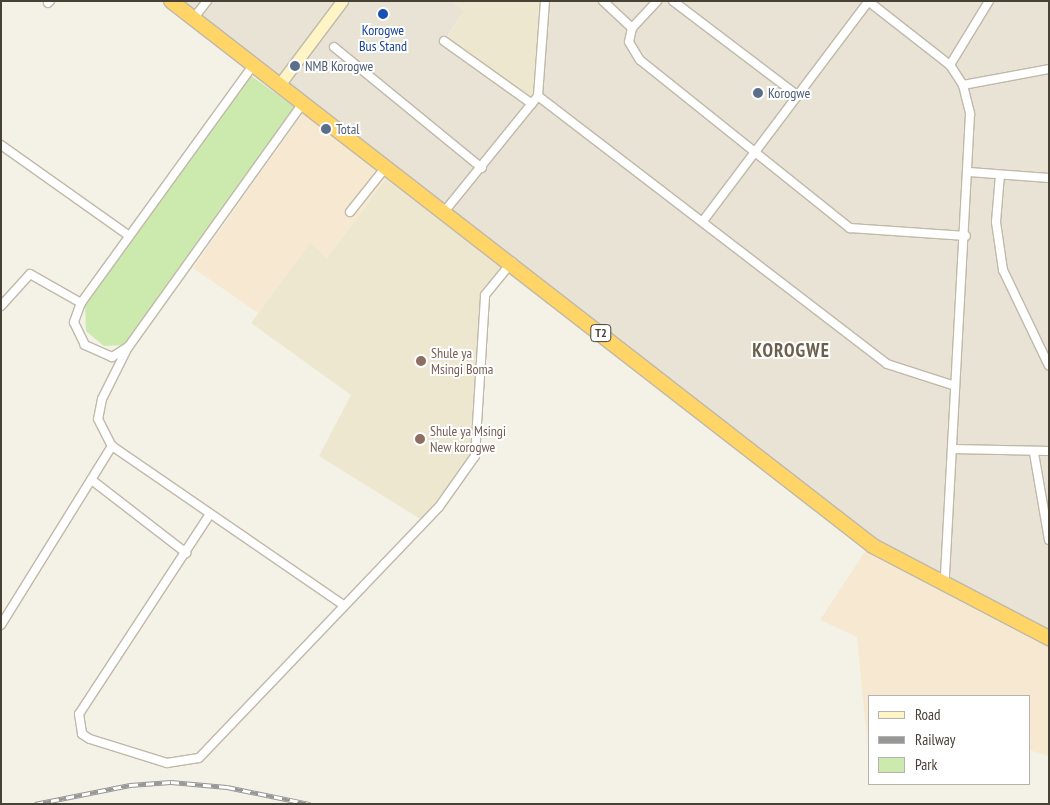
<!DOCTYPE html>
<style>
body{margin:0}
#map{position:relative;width:1050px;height:805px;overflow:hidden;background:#f4f1e7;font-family:"PT Sans Narrow",sans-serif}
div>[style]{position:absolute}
.residential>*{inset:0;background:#e8e3d5}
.commercial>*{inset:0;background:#f7e9d1}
.education>*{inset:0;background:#eee7d0}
.green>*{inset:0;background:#cceaae}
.roads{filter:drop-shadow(1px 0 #c0b9a9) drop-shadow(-1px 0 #c0b9a9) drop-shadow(0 1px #c0b9a9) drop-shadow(0 -1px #c0b9a9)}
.street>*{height:8px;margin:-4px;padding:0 4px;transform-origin:4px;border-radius:4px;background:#fff}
.secondary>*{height:11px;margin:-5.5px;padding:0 5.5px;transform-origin:5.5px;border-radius:5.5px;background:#fff4c6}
.highway>*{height:14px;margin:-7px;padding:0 7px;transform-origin:7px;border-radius:7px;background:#ffd567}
.rail>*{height:4.5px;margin-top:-2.25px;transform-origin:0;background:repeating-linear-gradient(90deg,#fff 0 8px,#979797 0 16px);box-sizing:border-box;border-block:1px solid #979797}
.dots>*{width:14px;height:14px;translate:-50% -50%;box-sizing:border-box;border:2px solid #fff;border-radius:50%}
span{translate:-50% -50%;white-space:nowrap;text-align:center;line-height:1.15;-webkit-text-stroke:4px #fff;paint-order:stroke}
.shield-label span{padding:1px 4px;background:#fff;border:1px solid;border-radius:4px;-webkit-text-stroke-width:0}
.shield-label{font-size:12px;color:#484236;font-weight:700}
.transit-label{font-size:14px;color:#164399}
.service-label{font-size:14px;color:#4e5e75}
.left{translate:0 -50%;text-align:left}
.education-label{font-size:14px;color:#785e54}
.district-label{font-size:19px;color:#6b604c;font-weight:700;letter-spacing:1px}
.frame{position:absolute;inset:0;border:2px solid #484236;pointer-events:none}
.legend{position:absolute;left:868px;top:695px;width:162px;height:90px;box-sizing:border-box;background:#fff;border:1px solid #b6b3af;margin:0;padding:6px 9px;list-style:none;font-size:15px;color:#484236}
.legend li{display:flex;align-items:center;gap:10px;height:25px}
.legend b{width:25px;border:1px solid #b6b3af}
</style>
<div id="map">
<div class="residential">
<i style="clip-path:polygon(179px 1px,451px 1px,464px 11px,446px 38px,543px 1px,1049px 1px,1049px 632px,876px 541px)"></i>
</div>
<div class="commercial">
<i style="clip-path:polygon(303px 113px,386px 179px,327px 258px,310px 244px,258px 313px,193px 268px)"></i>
<i style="clip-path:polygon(866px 550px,1049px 647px,1049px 756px,1029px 750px,1029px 696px,869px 696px,867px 741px,857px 637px,820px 620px)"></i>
</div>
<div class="education">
<i style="clip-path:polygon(451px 1px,543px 1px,532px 100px,446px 39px,464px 11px)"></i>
<i style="clip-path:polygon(386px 179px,504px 267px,482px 294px,472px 455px,422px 520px,319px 456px,351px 395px,251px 323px,310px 243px,327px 258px)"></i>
</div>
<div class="green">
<i style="clip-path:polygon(250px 75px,296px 108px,126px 345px,104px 346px,86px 331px,85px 305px)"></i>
</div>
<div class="roads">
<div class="street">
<i style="left:603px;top:1px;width:40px;rotate:43deg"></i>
<i style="left:632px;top:28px;width:14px;rotate:102deg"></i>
<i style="left:629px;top:42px;width:21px;rotate:59deg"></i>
<i style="left:640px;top:60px;width:269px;rotate:38.7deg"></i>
<i style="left:850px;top:228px;width:116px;rotate:3.9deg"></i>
<i style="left:673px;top:1px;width:157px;rotate:37.2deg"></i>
<i style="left:868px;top:1px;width:104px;rotate:38deg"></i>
<i style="left:950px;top:65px;width:24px;rotate:57deg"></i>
<i style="left:963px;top:85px;width:30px;rotate:76deg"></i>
<i style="left:970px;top:114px;width:470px;rotate:93.1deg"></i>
<i style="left:48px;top:3px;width:3px;rotate:-45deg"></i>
<i style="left:193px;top:19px;width:23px;rotate:-52deg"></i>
<i style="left:632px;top:28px;width:37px;rotate:-47deg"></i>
<i style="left:444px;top:41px;width:108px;rotate:35.6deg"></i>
<i style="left:334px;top:47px;width:191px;rotate:39.3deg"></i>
<i style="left:950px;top:65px;width:75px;rotate:-58.6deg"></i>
<i style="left:963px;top:85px;width:87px;rotate:-10.5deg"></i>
<i style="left:538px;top:96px;width:440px;rotate:37.5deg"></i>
<i style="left:887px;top:364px;width:71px;rotate:17.9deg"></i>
<i style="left:303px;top:103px;width:300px;rotate:125.6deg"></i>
<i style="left:128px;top:347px;width:58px;rotate:116.6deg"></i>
<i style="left:102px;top:399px;width:20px;rotate:101deg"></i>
<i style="left:98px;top:419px;width:30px;rotate:63deg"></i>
<i style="left:112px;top:446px;width:279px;rotate:34.5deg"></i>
<i style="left:1px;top:145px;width:156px;rotate:35.3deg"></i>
<i style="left:969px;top:172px;width:80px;rotate:4.3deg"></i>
<i style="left:1000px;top:175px;width:47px;rotate:94.9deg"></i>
<i style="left:996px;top:222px;width:49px;rotate:81.7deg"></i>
<i style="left:1003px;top:270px;width:106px;rotate:64.4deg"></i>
<i style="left:350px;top:212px;width:56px;rotate:-51.5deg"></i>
<i style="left:444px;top:212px;width:149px;rotate:-51deg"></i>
<i style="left:538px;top:96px;width:95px;rotate:-85.8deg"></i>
<i style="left:703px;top:221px;width:274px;rotate:-53deg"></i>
<i style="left:1px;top:306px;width:43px;rotate:-47.8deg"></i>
<i style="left:30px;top:274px;width:59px;rotate:29.6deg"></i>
<i style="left:128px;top:347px;width:19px;rotate:148deg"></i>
<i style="left:112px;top:357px;width:30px;rotate:-156deg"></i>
<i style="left:85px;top:345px;width:25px;rotate:-116deg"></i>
<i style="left:74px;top:322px;width:20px;rotate:-70deg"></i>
<i style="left:81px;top:303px;width:291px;rotate:-54.1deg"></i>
<i style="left:953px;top:449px;width:96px;rotate:1.2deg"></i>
<i style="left:1034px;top:453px;width:88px;rotate:80.2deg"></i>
<i style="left:93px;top:481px;width:118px;rotate:37.7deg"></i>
<i style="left:208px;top:517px;width:235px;rotate:123.2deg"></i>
<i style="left:79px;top:714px;width:20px;rotate:81deg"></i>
<i style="left:82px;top:734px;width:9px;rotate:32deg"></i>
<i style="left:90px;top:739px;width:81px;rotate:17.3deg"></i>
<i style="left:167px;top:763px;width:32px;rotate:-9deg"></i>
<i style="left:199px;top:758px;width:347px;rotate:-46.3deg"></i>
<i style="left:439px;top:507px;width:62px;rotate:-54.8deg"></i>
<i style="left:475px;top:456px;width:161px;rotate:-86.4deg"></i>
<i style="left:485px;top:295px;width:43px;rotate:-50.7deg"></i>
<i style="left:1px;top:625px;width:211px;rotate:-58.2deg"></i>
</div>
<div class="secondary">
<i style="left:279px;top:85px;width:105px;rotate:-53.1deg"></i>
</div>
<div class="highway">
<i style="left:171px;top:1px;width:889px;rotate:37.82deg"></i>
<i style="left:873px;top:546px;width:199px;rotate:27.6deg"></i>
</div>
</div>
<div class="rail">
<i style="left:35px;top:804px;width:97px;rotate:-11.3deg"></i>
<i style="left:130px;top:785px;width:41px;rotate:-4.2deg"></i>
<i style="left:171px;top:782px;width:56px;rotate:5.1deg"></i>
<i style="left:227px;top:787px;width:85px;rotate:11.6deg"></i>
</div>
<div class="dots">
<i style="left:383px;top:14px;background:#1a4fb4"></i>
<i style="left:295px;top:66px;background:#5c6f8a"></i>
<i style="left:758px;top:93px;background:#5c6f8a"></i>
<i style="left:326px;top:129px;background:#5c6f8a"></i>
<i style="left:421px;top:361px;background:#8d6e63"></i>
<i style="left:420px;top:439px;background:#8d6e63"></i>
</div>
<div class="shield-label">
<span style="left:601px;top:333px">T2</span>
</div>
<div class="transit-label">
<span style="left:383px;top:38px">Korogwe<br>Bus Stand</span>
</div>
<div class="service-label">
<span class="left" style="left:305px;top:66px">NMB Korogwe</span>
<span class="left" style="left:768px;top:93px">Korogwe</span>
<span class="left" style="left:336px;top:129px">Total</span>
</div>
<div class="education-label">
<span class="left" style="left:431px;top:361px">Shule ya<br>Msingi Boma</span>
<span class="left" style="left:430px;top:439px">Shule ya Msingi<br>New korogwe</span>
</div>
<div class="district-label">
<span style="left:791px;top:351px">KOROGWE</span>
</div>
<div class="frame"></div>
<ul class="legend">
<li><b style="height:6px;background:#fff4c6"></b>Road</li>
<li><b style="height:6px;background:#979797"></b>Railway</li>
<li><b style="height:14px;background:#cceaae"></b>Park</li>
</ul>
</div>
